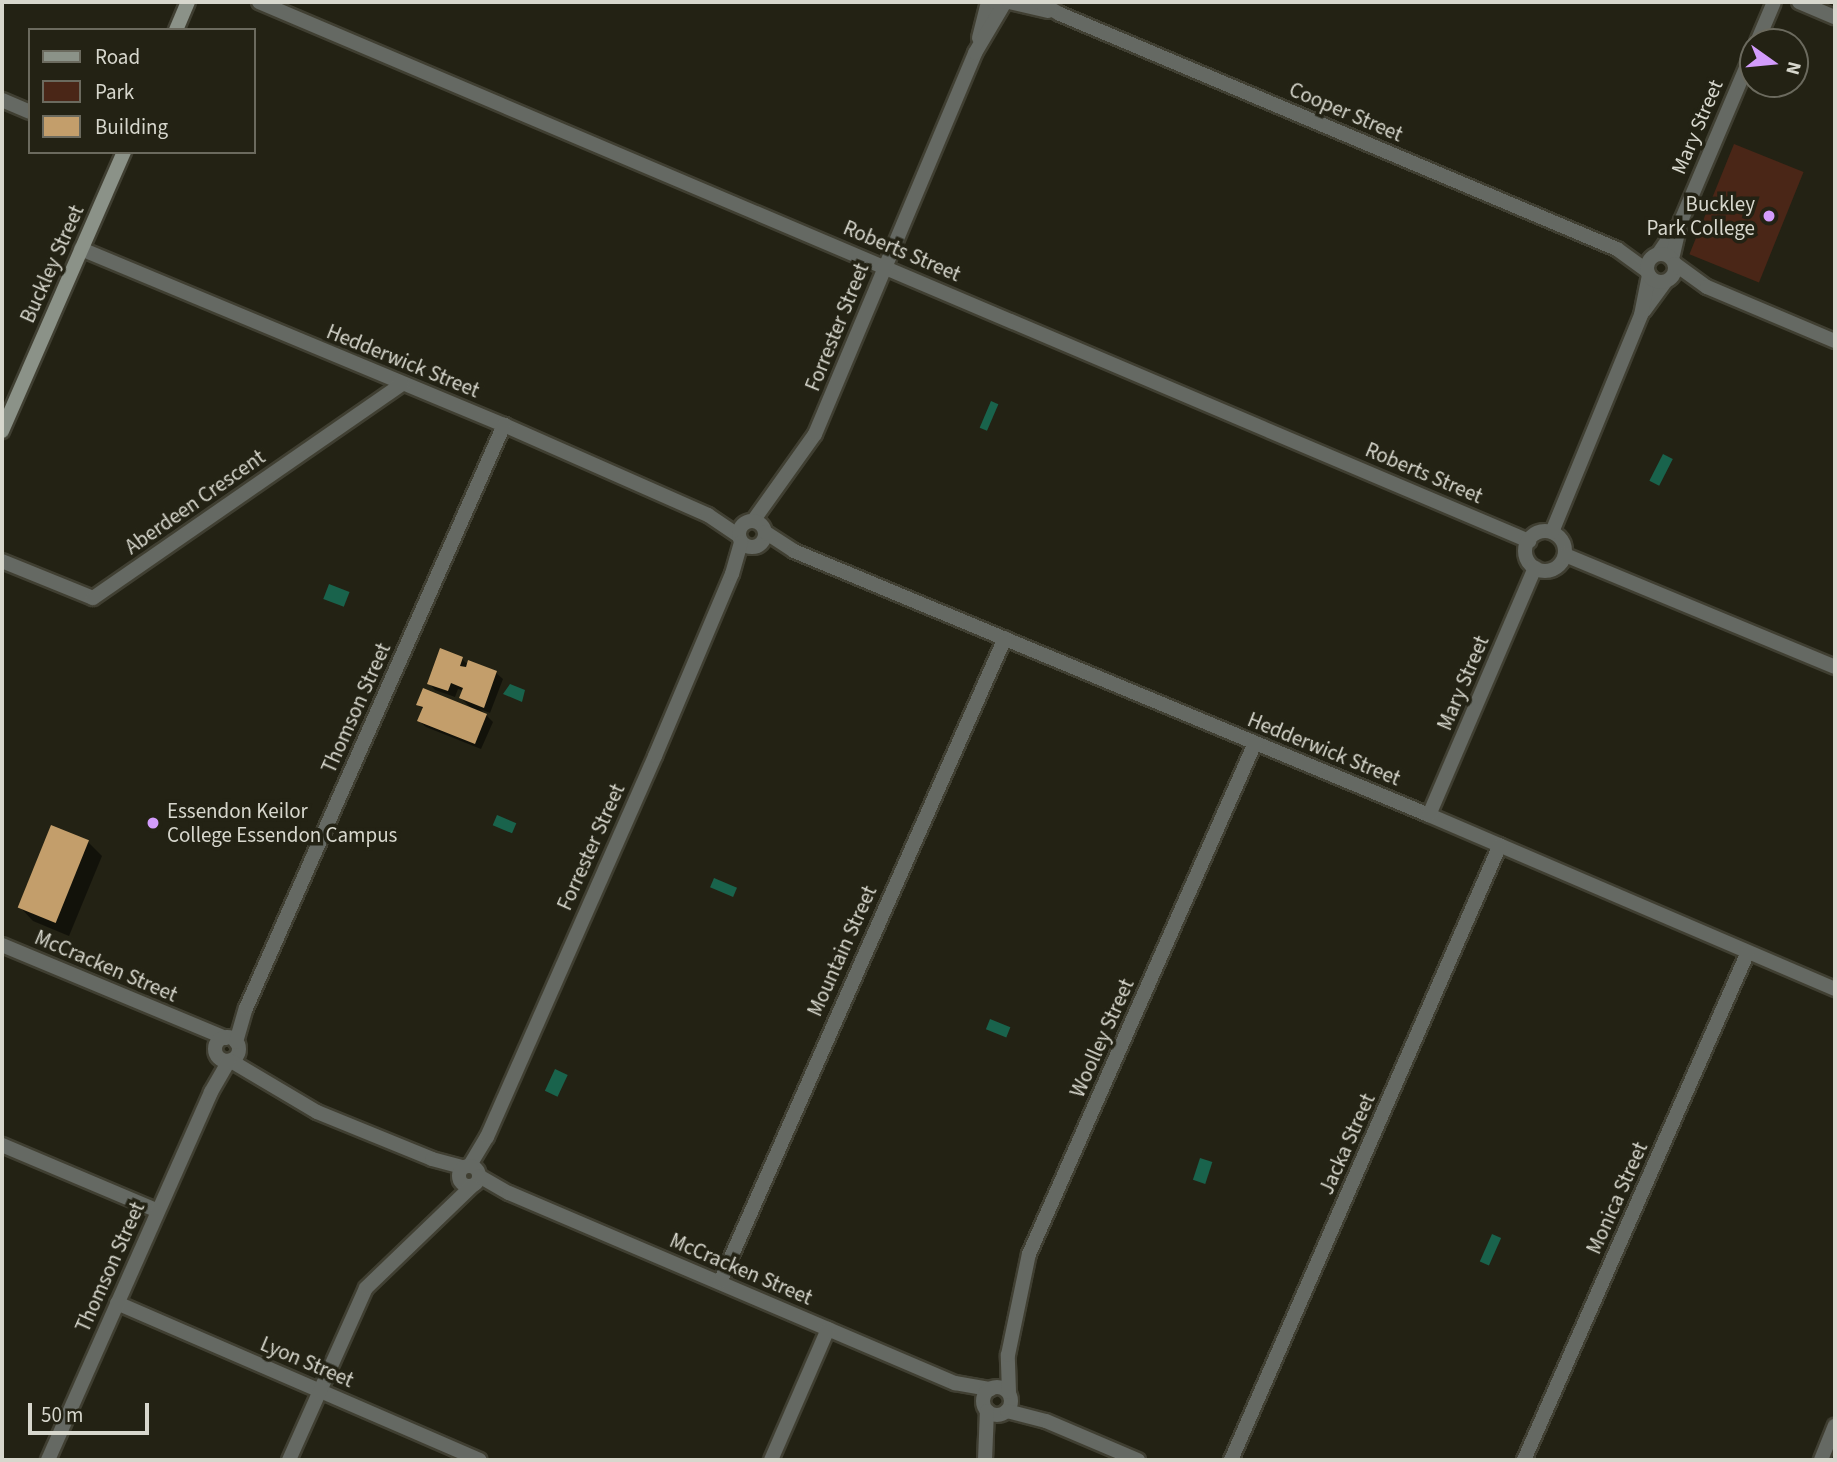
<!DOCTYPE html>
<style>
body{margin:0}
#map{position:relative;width:1837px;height:1462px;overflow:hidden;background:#232214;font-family:"Source Sans 3",sans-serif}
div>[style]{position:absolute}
.green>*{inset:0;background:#4a2617;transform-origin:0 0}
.water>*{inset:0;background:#19634c;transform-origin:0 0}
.shadow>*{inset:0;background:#0007}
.building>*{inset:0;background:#c39e6b;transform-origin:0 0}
.roads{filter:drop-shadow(2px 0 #403f32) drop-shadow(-2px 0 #403f32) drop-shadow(0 2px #403f32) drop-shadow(0 -2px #403f32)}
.minor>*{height:14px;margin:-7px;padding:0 7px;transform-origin:7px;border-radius:7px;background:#656963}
.minor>.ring{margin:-7px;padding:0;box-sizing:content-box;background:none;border:14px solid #656963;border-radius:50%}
.tertiary>*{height:14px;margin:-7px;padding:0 7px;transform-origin:7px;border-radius:7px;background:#656963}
.tertiary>.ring{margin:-7px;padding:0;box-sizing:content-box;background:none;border:14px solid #656963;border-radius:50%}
.secondary>*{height:14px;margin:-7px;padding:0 7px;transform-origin:7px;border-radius:7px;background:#8b9288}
.dots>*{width:19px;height:19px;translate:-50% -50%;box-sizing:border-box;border:4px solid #232214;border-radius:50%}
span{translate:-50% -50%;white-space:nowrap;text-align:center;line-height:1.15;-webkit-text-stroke:7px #232214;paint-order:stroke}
.street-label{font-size:21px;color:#d7d7cd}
.poi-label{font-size:21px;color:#d7d7cd}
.right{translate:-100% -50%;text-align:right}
.left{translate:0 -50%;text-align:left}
.frame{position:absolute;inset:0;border:4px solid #d7d7cd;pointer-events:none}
.legend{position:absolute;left:28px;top:28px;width:228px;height:126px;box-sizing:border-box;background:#232214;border:2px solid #6b6a5e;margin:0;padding:9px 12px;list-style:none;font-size:21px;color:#d7d7cd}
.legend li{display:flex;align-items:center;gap:14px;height:35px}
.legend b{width:35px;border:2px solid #6b6a5e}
.north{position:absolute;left:1739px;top:28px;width:70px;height:70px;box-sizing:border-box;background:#232214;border:2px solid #6b6a5e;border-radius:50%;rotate:105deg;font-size:19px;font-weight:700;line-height:28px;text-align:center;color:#d7d7cd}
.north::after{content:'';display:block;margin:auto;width:24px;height:32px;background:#d39cfc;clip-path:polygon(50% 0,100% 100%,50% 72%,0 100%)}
.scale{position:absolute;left:28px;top:1403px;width:121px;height:32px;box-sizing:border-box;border:4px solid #d7d7cd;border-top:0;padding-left:9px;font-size:21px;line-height:24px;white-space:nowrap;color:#d7d7cd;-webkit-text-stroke:5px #232214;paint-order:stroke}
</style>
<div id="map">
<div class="green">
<i style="left:1734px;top:144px;width:75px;height:119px;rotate:22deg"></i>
</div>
<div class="water">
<i style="left:991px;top:401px;width:8px;height:29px;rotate:23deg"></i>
<i style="left:1663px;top:454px;width:11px;height:30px;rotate:27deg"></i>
<i style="left:329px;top:584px;width:22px;height:16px;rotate:21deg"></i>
<i style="clip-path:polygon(510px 684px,525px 690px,522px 702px,503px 694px)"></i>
<i style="left:497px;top:815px;width:21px;height:11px;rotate:23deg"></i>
<i style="left:714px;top:878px;width:25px;height:10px;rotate:23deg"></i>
<i style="left:990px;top:1019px;width:22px;height:11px;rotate:22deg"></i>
<i style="left:555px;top:1069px;width:14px;height:24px;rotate:25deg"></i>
<i style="left:1200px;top:1158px;width:13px;height:23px;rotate:18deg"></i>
<i style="left:1492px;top:1234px;width:10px;height:30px;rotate:24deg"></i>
</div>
<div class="shadow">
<i style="clip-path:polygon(441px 651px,462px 659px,468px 665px,469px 663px,496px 673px,503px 679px,490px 713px,480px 709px,493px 722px,481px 749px,426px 727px,419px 721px,424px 710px,418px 705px,473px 710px,461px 698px,464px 691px,458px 689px,455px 697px,435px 690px,429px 683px)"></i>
<i style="clip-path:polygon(88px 842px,102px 856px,69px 936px,33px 921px,19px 906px)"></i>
</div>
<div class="building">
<i style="clip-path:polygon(440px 648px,463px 657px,460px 666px,466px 667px,468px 660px,497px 671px,484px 708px,459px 698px,463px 688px,451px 683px,448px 691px,427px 684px)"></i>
<i style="clip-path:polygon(423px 688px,487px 714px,475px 744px,417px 721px,423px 707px,416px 705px)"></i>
<i style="left:51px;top:825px;width:41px;height:89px;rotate:22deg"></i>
</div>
<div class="roads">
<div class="minor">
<i style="left:259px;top:2px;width:1380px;rotate:23deg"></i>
<i style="left:1799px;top:2px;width:39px;rotate:23deg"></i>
<i style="left:979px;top:38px;width:37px;rotate:-76deg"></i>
<i style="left:1757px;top:42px;width:43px;rotate:-67deg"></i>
<i style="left:2px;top:100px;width:30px;rotate:23deg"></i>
<i style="left:81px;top:249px;width:458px;rotate:22.6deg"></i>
<i style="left:504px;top:425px;width:223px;rotate:23.8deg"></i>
<i style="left:708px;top:515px;width:37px;rotate:34deg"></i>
<i style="left:1659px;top:253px;width:30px;rotate:-56deg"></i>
<i style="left:1672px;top:259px;width:39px;rotate:-77deg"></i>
<i style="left:1681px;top:221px;width:185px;rotate:-67deg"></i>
<i style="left:1644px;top:311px;width:36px;rotate:-54deg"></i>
<i style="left:753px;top:521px;width:107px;rotate:-54.5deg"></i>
<i style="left:815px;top:434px;width:413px;rotate:-67.2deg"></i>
<i style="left:975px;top:53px;width:57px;rotate:-59.4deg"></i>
<i class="ring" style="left:739px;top:521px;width:12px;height:12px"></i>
<i class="ring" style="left:1525px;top:531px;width:26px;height:26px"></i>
<i style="left:765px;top:532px;width:35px;rotate:33deg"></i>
<i style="left:794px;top:551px;width:688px;rotate:22.58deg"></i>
<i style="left:1429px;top:815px;width:442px;rotate:23.2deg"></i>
<i style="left:1552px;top:532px;width:235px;rotate:-67.7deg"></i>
<i style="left:1641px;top:315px;width:41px;rotate:-78.7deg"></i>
<i style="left:1565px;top:555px;width:292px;rotate:22.5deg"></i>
<i style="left:2px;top:561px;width:98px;rotate:22.1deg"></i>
<i style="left:93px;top:598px;width:376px;rotate:-34.7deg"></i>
<i style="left:1429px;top:815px;width:269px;rotate:-66.8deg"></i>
<i style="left:2px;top:945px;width:242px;rotate:22.6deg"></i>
<i class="ring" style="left:215px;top:1037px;width:10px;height:10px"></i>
<i style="left:236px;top:1042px;width:35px;rotate:-74deg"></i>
<i style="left:246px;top:1008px;width:638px;rotate:-66.13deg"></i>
<i style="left:231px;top:1061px;width:100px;rotate:30.7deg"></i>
<i style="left:317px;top:1112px;width:124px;rotate:22.2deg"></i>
<i style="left:432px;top:1159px;width:31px;rotate:15deg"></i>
<i style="left:2px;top:1145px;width:169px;rotate:22.9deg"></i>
<i style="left:470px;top:1165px;width:33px;rotate:-59deg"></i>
<i style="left:487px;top:1137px;width:416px;rotate:-66.2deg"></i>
<i style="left:655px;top:756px;width:198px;rotate:-67.1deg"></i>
<i style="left:732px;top:574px;width:33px;rotate:-74deg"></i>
<i class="ring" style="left:459px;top:1166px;width:6px;height:6px"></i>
<i style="left:479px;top:1176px;width:34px;rotate:30deg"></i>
<i style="left:509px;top:1193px;width:485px;rotate:23.1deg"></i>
<i style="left:955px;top:1383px;width:36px;rotate:10deg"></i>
<i style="left:720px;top:1282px;width:704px;rotate:-66.13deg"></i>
<i style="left:117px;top:1303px;width:395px;rotate:23.4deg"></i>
<i class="ring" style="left:983px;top:1387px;width:14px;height:14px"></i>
<i style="left:1009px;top:1392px;width:37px;rotate:-92deg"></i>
<i style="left:1008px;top:1355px;width:103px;rotate:-78.3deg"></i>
<i style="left:1029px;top:1254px;width:559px;rotate:-66.14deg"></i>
<i style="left:1007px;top:1411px;width:40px;rotate:14.4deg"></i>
<i style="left:1046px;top:1421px;width:100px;rotate:23deg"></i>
<i style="left:48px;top:1460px;width:402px;rotate:-66.1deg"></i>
<i style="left:211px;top:1092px;width:36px;rotate:-60deg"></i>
<i style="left:289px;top:1460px;width:188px;rotate:-65.9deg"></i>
<i style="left:366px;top:1288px;width:147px;rotate:-43.9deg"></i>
<i style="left:771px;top:1460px;width:143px;rotate:-66.5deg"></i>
<i style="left:985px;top:1460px;width:49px;rotate:-87.7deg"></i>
<i style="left:1231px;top:1460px;width:671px;rotate:-66.38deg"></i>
<i style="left:1524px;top:1460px;width:555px;rotate:-66.21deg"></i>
<i style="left:1821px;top:1460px;width:37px;rotate:-68deg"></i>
</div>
<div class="tertiary">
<i style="left:994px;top:2px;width:14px"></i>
<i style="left:1009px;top:2px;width:40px;rotate:13deg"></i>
<i style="left:1039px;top:2px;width:24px;rotate:30deg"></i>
<i style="left:1060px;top:14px;width:605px;rotate:22.88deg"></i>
<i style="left:1617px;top:249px;width:37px;rotate:36deg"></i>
<i class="ring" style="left:1647px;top:254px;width:14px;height:14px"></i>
<i style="left:1675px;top:264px;width:39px;rotate:36deg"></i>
<i style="left:1707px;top:287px;width:139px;rotate:22.9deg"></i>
</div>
<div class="secondary">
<i style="left:176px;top:30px;width:30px;rotate:-67deg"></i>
<i style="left:2px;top:431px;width:305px;rotate:-66.4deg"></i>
</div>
</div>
<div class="dots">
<i style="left:1769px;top:216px;background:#d39cfc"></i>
<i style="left:153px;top:823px;background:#d39cfc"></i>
</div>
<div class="street-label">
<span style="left:1346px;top:112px;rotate:23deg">Cooper Street</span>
<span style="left:1697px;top:127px;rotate:-67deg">Mary Street</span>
<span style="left:902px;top:251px;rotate:23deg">Roberts Street</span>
<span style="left:52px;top:264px;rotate:-66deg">Buckley Street</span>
<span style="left:837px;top:327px;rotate:-68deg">Forrester Street</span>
<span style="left:403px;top:361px;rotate:22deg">Hedderwick Street</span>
<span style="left:1424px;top:473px;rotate:23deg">Roberts Street</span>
<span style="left:195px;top:502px;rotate:-35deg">Aberdeen Crescent</span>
<span style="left:1463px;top:683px;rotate:-67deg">Mary Street</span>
<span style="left:356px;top:708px;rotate:-66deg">Thomson Street</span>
<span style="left:1324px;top:749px;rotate:22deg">Hedderwick Street</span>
<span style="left:591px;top:847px;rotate:-66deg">Forrester Street</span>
<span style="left:842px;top:951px;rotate:-66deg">Mountain Street</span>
<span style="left:106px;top:966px;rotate:23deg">McCracken Street</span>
<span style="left:1102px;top:1038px;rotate:-66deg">Woolley Street</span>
<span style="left:1347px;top:1144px;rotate:-66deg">Jacka Street</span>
<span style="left:1617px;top:1198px;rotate:-66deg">Monica Street</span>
<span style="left:110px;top:1267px;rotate:-66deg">Thomson Street</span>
<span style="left:741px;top:1269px;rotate:23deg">McCracken Street</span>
<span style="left:307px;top:1362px;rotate:23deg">Lyon Street</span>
</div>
<div class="poi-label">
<span class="right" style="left:1755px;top:216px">Buckley<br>Park College</span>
<span class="left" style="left:167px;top:823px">Essendon Keilor<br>College Essendon Campus</span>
</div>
<div class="frame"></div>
<ul class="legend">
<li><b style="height:9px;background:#8b9288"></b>Road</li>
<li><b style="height:19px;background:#4a2617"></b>Park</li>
<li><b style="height:19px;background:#c39e6b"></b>Building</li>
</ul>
<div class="north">N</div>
<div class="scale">50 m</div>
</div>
